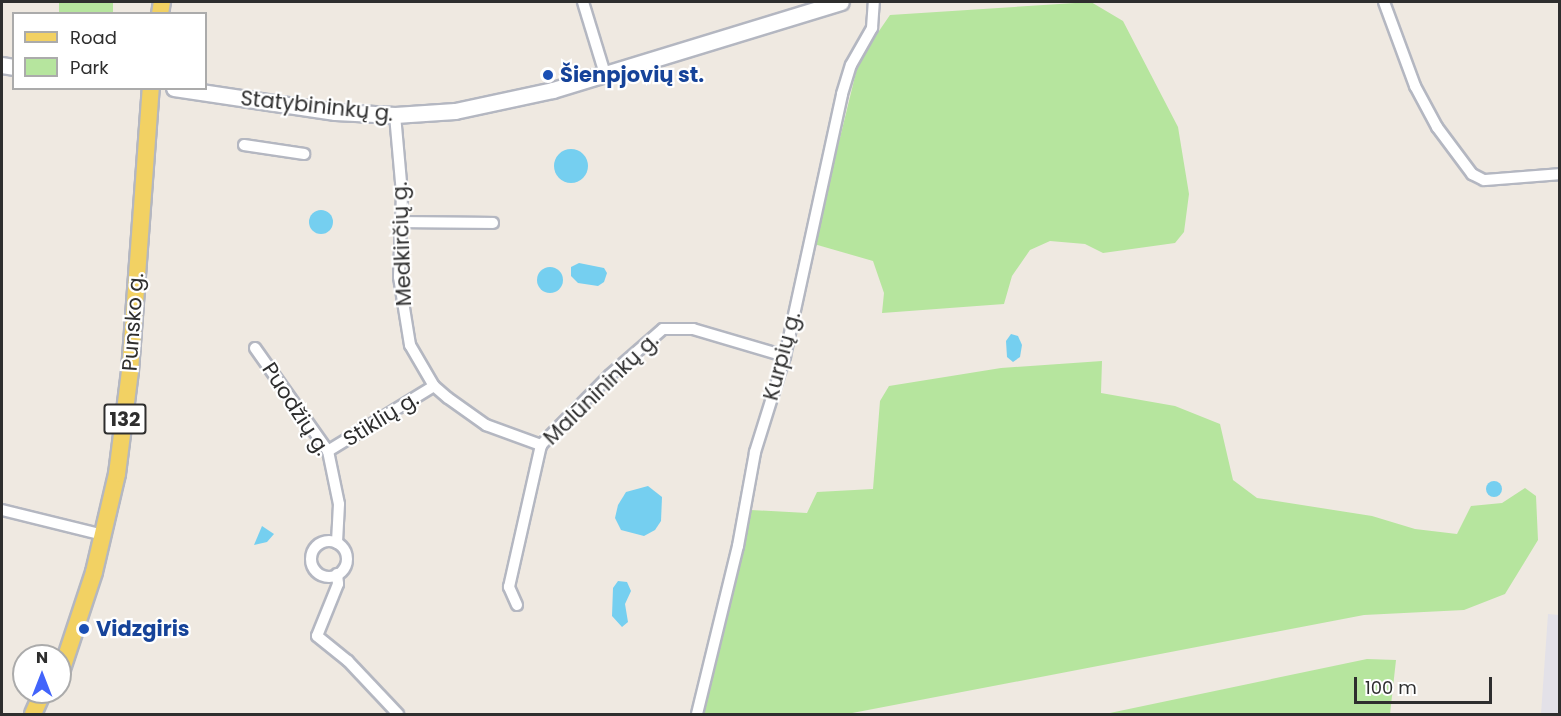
<!DOCTYPE html>
<meta charset="utf-8">
<style>
body{margin:0}
#map{position:relative;width:1561px;height:716px;overflow:hidden;background:#efe9e1;font-family:Poppins,sans-serif}
div>[style]{position:absolute}
.industrial>*{inset:0;background:#e3e1e8}
.green>*{inset:0;background:#b6e59e;transform-origin:0 0}
.water>*{inset:0;background:#75cff0}
.round{border-radius:50%}
.roads{filter:drop-shadow(2px 0 #b4b7c1) drop-shadow(-2px 0 #b4b7c1) drop-shadow(0 2px #b4b7c1) drop-shadow(0 -2px #b4b7c1)}
.street>*{height:10px;margin:-5px;padding:0 5px;transform-origin:5px;border-radius:5px;background:#fff}
.street>.ring{margin:-5px;padding:0;box-sizing:content-box;background:none;border:10px solid #fff;border-radius:50%}
.secondary>*{height:15px;margin:-7.5px;padding:0 7.5px;transform-origin:7.5px;border-radius:7.5px;background:#fff}
.primary>*{height:16px;margin:-8px;padding:0 8px;transform-origin:8px;border-radius:8px;background:#f2d163}
.dots>*{width:16px;height:16px;translate:-50% -50%;box-sizing:border-box;border:3px solid #fff;border-radius:50%}
span{translate:-50% -50%;white-space:nowrap;text-align:center;line-height:1.15;-webkit-text-stroke:4.5px #fff;paint-order:stroke}
.shield-label span{padding:2px 4px;background:#fff;border:2px solid;border-radius:4px;-webkit-text-stroke-width:0}
.shield-label{font-size:20px;color:#2e2e2e;font-weight:700}
.transit-label{font-size:21px;color:#164399;font-weight:700}
.left{translate:0 -50%;text-align:left}
.street-label{font-size:21px;color:#2e2e2e}
.frame{position:absolute;inset:0;border:3px solid #2e2e2e;pointer-events:none}
.legend{position:absolute;left:12px;top:12px;width:195px;height:78px;box-sizing:border-box;background:#fff;border:2px solid #ababab;margin:0;padding:8px 10px;list-style:none;font-size:18px;color:#2e2e2e}
.legend li{display:flex;align-items:center;gap:12px;height:30px}
.legend b{width:30px;border:2px solid #ababab}
.north{position:absolute;left:12px;top:644px;width:60px;height:60px;box-sizing:border-box;background:#fff;border:2px solid #ababab;border-radius:50%;rotate:0deg;font-size:16px;font-weight:700;line-height:24px;text-align:center;color:#2e2e2e}
.north::after{content:'';display:block;margin:auto;width:21px;height:27px;background:#4264fb;clip-path:polygon(50% 0,100% 100%,50% 72%,0 100%)}
.scale{position:absolute;left:1354px;top:677px;width:138px;height:27px;box-sizing:border-box;border:3px solid #2e2e2e;border-top:0;padding-left:8px;font-size:18px;line-height:21px;white-space:nowrap;color:#2e2e2e;-webkit-text-stroke:4px #fff;paint-order:stroke}
</style>
<div id="map">
<div class="industrial">
<i style="clip-path:polygon(1548px 614px,1559px 615px,1559px 714px,1541px 714px)"></i>
</div>
<div class="green">
<i style="left:59px;top:2px;width:54px;height:11px"></i>
<i style="clip-path:polygon(1091px 2px,1123px 21px,1178px 127px,1189px 194px,1184px 232px,1175px 243px,1103px 253px,1085px 244px,1050px 241px,1030px 250px,1012px 276px,1004px 304px,882px 313px,884px 293px,873px 261px,814px 244px,859px 60px,890px 15px)"></i>
<i style="clip-path:polygon(1102px 361px,1101px 393px,1175px 406px,1220px 424px,1233px 480px,1257px 498px,1372px 516px,1415px 529px,1457px 534px,1471px 506px,1502px 503px,1525px 488px,1536px 496px,1538px 540px,1505px 594px,1464px 610px,1364px 615px,847px 714px,702px 714px,751px 510px,807px 513px,817px 492px,873px 489px,880px 401px,889px 386px,1001px 368px)"></i>
<i style="clip-path:polygon(1367px 659px,1396px 660px,1390px 714px,1105px 714px)"></i>
</div>
<div class="water">
<i class="round" style="left:554px;top:149px;width:34px;height:34px"></i>
<i class="round" style="left:309px;top:210px;width:24px;height:24px"></i>
<i style="clip-path:polygon(579px 263px,604px 268px,607px 273px,604px 282px,598px 286px,578px 283px,571px 276px,571px 267px)"></i>
<i class="round" style="left:537px;top:267px;width:26px;height:26px"></i>
<i style="clip-path:polygon(1011px 334px,1018px 336px,1022px 345px,1020px 357px,1013px 362px,1007px 357px,1006px 341px)"></i>
<i class="round" style="left:1486px;top:481px;width:16px;height:16px"></i>
<i style="clip-path:polygon(648px 486px,662px 497px,661px 521px,655px 530px,644px 536px,621px 530px,615px 518px,618px 505px,626px 492px)"></i>
<i style="clip-path:polygon(262px 526px,274px 534px,267px 542px,254px 545px)"></i>
<i style="clip-path:polygon(618px 581px,627px 582px,631px 591px,625px 604px,628px 622px,622px 627px,612px 616px,613px 588px)"></i>
</div>
<div class="roads">
<div class="street">
<i style="left:583px;top:2px;width:75px;rotate:73deg"></i>
<i style="left:1384px;top:2px;width:90px;rotate:69.7deg"></i>
<i style="left:1415px;top:86px;width:47px;rotate:61.8deg"></i>
<i style="left:1437px;top:127px;width:59px;rotate:53.3deg"></i>
<i style="left:1472px;top:174px;width:13px;rotate:27deg"></i>
<i style="left:1484px;top:180px;width:76px;rotate:-4.5deg"></i>
<i style="left:395px;top:115px;width:79px;rotate:84.9deg"></i>
<i style="left:402px;top:194px;width:83px;rotate:92.1deg"></i>
<i style="left:399px;top:277px;width:69px;rotate:80.8deg"></i>
<i style="left:410px;top:345px;width:48px;rotate:59.7deg"></i>
<i style="left:434px;top:386px;width:18px;rotate:41deg"></i>
<i style="left:448px;top:398px;width:47px;rotate:35.4deg"></i>
<i style="left:486px;top:425px;width:59px;rotate:20deg"></i>
<i style="left:244px;top:145px;width:61px;rotate:8.5deg"></i>
<i style="left:401px;top:222px;width:92px;rotate:0.6deg"></i>
<i style="left:255px;top:348px;width:126px;rotate:54.7deg"></i>
<i style="left:328px;top:451px;width:54px;rotate:78.3deg"></i>
<i style="left:339px;top:504px;width:39px;rotate:93deg"></i>
<i style="left:328px;top:451px;width:124px;rotate:-31.5deg"></i>
<i style="left:2px;top:510px;width:105px;rotate:13.8deg"></i>
<i class="ring" style="left:311px;top:541px;width:26px;height:26px"></i>
<i style="left:337px;top:574px;width:10px;rotate:84deg"></i>
<i style="left:338px;top:584px;width:56px;rotate:112deg"></i>
<i style="left:317px;top:636px;width:40px;rotate:39deg"></i>
<i style="left:348px;top:661px;width:73px;rotate:46.7deg"></i>
<i style="left:517px;top:605px;width:20px;rotate:-114deg"></i>
<i style="left:509px;top:587px;width:146px;rotate:-77.3deg"></i>
<i style="left:541px;top:445px;width:98px;rotate:-45.4deg"></i>
<i style="left:610px;top:375px;width:70px;rotate:-41deg"></i>
<i style="left:663px;top:329px;width:30px"></i>
<i style="left:693px;top:329px;width:96px;rotate:16.4deg"></i>
<i style="left:697px;top:714px;width:173px;rotate:-76.3deg"></i>
<i style="left:738px;top:546px;width:96px;rotate:-79.7deg"></i>
<i style="left:755px;top:452px;width:101px;rotate:-72.6deg"></i>
<i style="left:785px;top:356px;width:268px;rotate:-77.7deg"></i>
<i style="left:842px;top:94px;width:30px;rotate:-73deg"></i>
<i style="left:851px;top:65px;width:43px;rotate:-60.4deg"></i>
<i style="left:872px;top:28px;width:26px;rotate:-86deg"></i>
</div>
<div class="secondary">
<i style="left:2px;top:65px;width:12px;rotate:9deg"></i>
<i style="left:174px;top:88px;width:163px;rotate:8.5deg"></i>
<i style="left:335px;top:112px;width:60px;rotate:2.9deg"></i>
<i style="left:395px;top:115px;width:60px;rotate:-3.8deg"></i>
<i style="left:455px;top:111px;width:100px;rotate:-12.1deg"></i>
<i style="left:553px;top:90px;width:301px;rotate:-17deg"></i>
</div>
<div class="primary">
<i style="left:160px;top:14px;width:12px;rotate:-81deg"></i>
<i style="left:60px;top:675px;width:108px;rotate:-71.7deg"></i>
<i style="left:94px;top:572px;width:101px;rotate:-76.8deg"></i>
<i style="left:117px;top:474px;width:104px;rotate:-82.8deg"></i>
<i style="left:130px;top:371px;width:284px;rotate:-85.8deg"></i>
<i style="left:33px;top:714px;width:24px;rotate:-66deg"></i>
</div>
</div>
<div class="dots">
<i style="left:548px;top:75px;background:#1a4fb4"></i>
<i style="left:84px;top:629px;background:#1a4fb4"></i>
</div>
<div class="shield-label">
<span style="left:125px;top:419px">132</span>
</div>
<div class="transit-label">
<span class="left" style="left:560px;top:75px">Šienpjovių st.</span>
<span class="left" style="left:96px;top:629px">Vidzgiris</span>
</div>
<div class="street-label">
<span style="left:317px;top:106px;rotate:6deg">Statybininkų g.</span>
<span style="left:402px;top:244px;rotate:-92deg">Medkirčių g.</span>
<span style="left:133px;top:322px;rotate:-86deg">Punsko g.</span>
<span style="left:782px;top:356px;rotate:-75deg">Kurpių g.</span>
<span style="left:601px;top:389px;rotate:-44deg">Malūnininkų g.</span>
<span style="left:296px;top:409px;rotate:57deg">Puodžių g.</span>
<span style="left:381px;top:419px;rotate:-32deg">Stiklių g.</span>
</div>
<div class="frame"></div>
<ul class="legend">
<li><b style="height:8px;background:#f2d163"></b>Road</li>
<li><b style="height:16px;background:#b6e59e"></b>Park</li>
</ul>
<div class="north">N</div>
<div class="scale">100 m</div>
</div>
